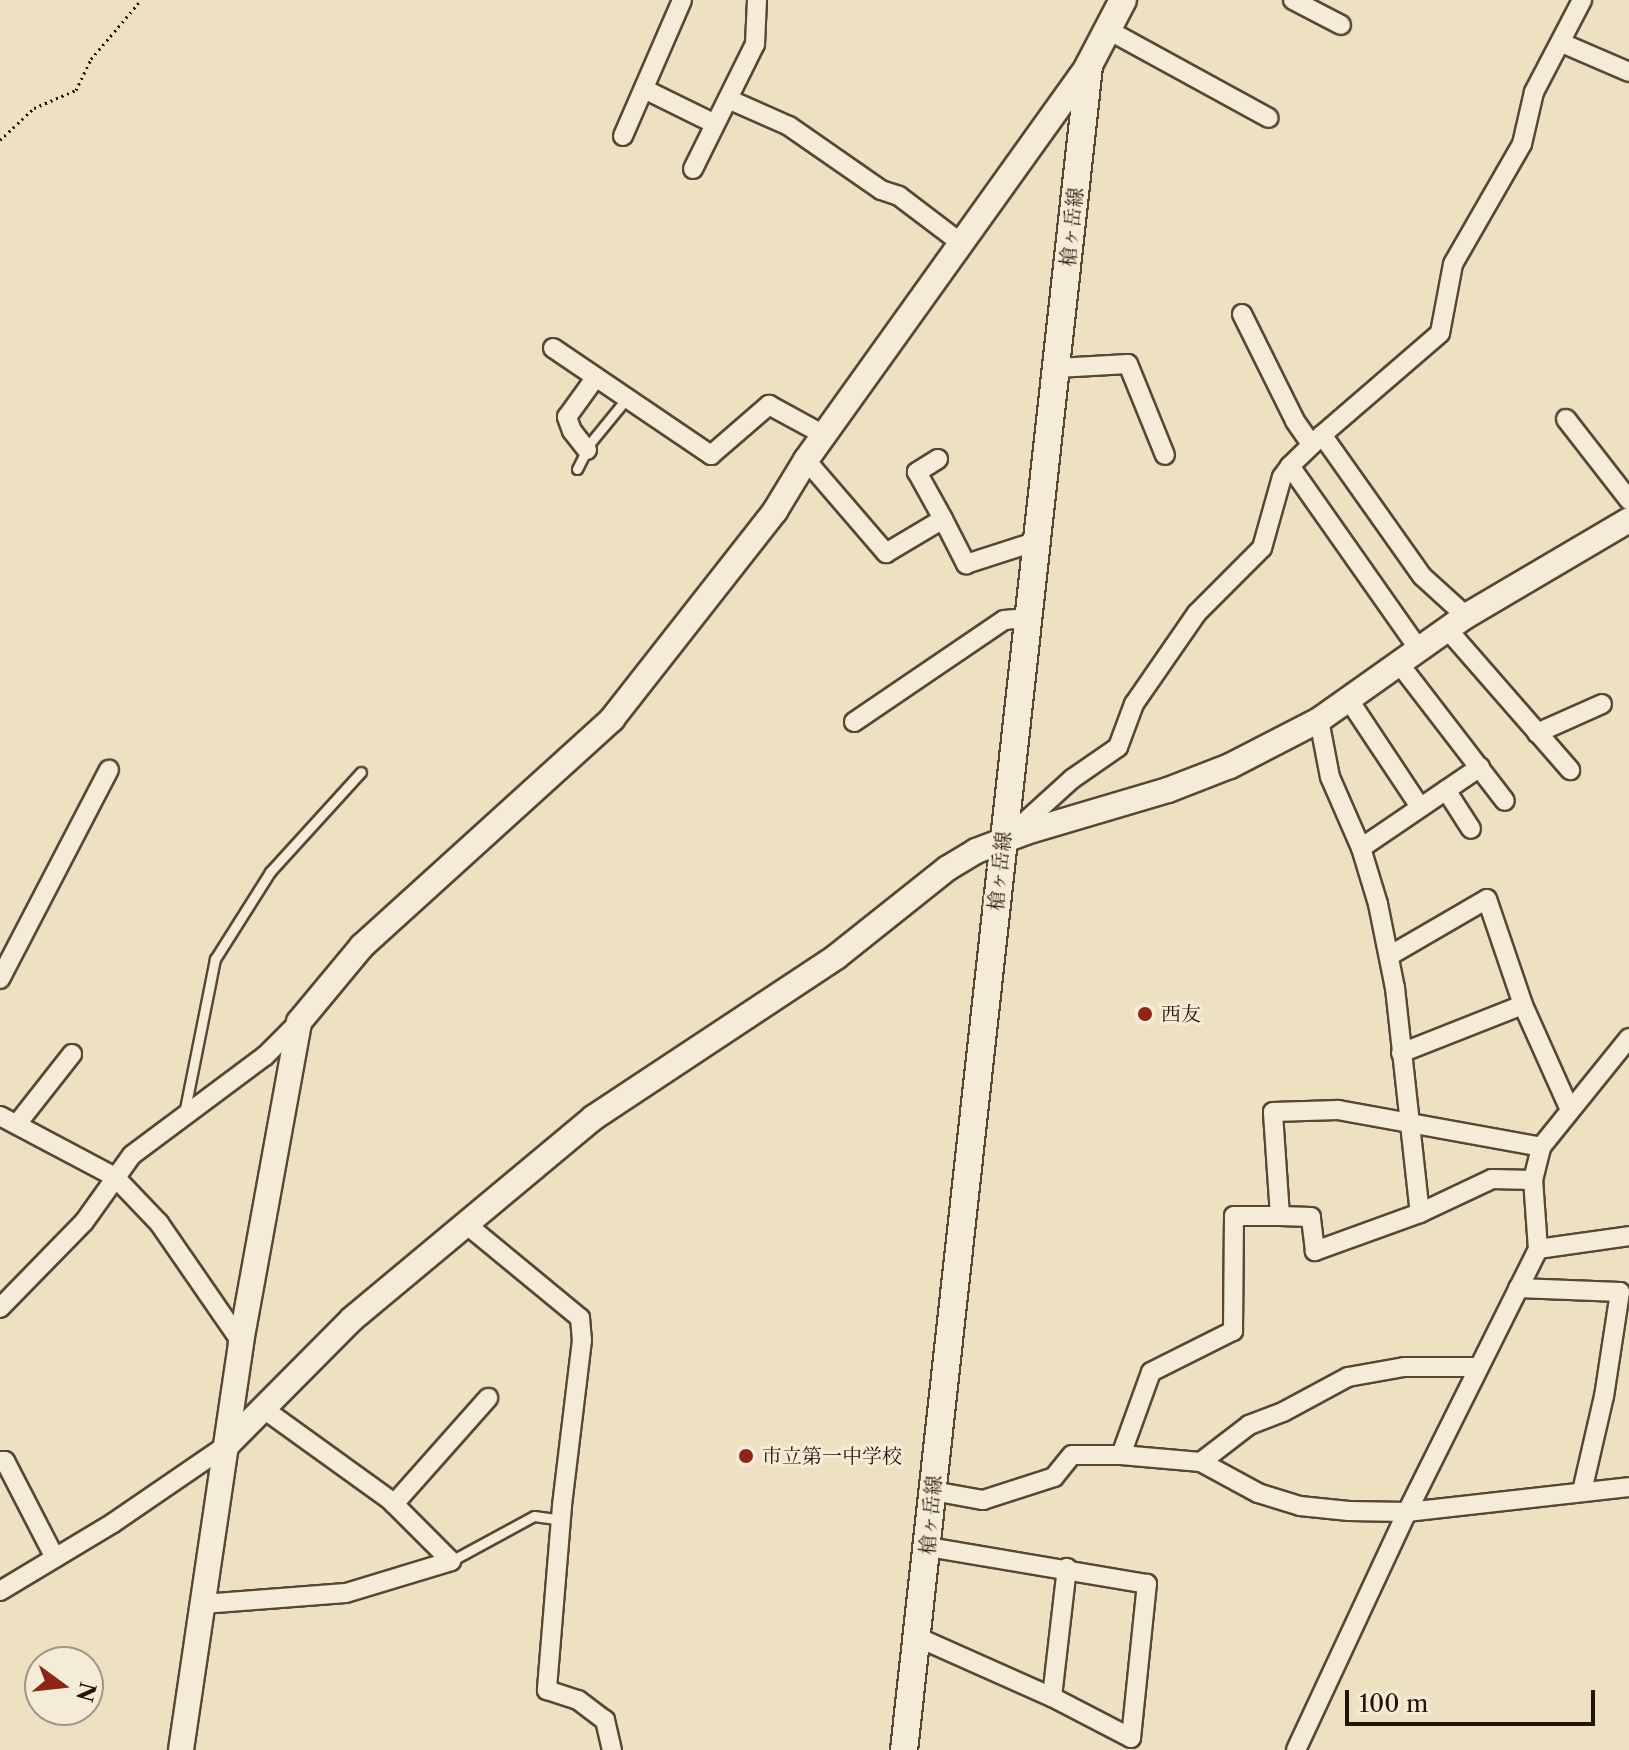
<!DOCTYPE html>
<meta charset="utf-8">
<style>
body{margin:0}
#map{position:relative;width:1629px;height:1750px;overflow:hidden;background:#eee1c1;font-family:"Libre Caslon Text","Noto Serif JP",serif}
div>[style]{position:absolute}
.path>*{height:3px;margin-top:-1.5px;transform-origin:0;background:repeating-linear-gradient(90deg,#231506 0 2px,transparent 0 6px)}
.roads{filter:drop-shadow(2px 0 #564835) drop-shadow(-2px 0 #564835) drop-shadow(0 2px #564835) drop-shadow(0 -2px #564835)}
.service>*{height:9px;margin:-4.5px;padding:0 4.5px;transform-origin:4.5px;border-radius:4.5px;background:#f4ecd7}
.minor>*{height:18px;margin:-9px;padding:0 9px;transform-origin:9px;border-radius:9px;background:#f4ecd7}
.tertiary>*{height:24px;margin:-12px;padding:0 12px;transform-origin:12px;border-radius:12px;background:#f4ecd7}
.secondary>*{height:26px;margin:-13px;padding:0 13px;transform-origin:13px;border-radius:13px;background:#f4ecd7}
.dots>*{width:22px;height:22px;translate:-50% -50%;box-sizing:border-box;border:4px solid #f4ecd7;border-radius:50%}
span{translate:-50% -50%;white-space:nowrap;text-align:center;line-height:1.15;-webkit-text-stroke:6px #f4ecd7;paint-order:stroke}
.street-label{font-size:20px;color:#231506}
.poi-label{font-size:20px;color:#231506}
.left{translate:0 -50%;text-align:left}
.north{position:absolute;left:24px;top:1646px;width:80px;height:80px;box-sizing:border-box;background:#f4ecd7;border:2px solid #a09683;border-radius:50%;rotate:105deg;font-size:22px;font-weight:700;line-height:32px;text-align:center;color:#231506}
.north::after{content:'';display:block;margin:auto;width:28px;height:36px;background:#8f2418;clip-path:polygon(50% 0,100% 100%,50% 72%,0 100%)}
.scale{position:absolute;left:1345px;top:1690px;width:250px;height:36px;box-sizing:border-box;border:4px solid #231506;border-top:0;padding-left:10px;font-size:24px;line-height:28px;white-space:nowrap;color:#231506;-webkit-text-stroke:6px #f4ecd7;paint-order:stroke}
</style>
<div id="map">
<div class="path">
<i style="left:0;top:140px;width:47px;rotate:-43.3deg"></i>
<i style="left:34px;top:108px;width:46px;rotate:-23.2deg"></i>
<i style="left:76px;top:90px;width:34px;rotate:-64deg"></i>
<i style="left:91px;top:59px;width:77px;rotate:-49.7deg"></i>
</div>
<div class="roads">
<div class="service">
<i style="left:577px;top:469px;width:30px;rotate:-63deg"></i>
<i style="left:591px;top:442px;width:57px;rotate:-50.7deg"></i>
<i style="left:184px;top:1114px;width:158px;rotate:-78.7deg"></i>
<i style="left:215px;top:959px;width:103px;rotate:-57.7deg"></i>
<i style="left:270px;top:872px;width:135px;rotate:-47.7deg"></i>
<i style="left:451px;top:1561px;width:94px;rotate:-28.5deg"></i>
<i style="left:534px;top:1516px;width:27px;rotate:8deg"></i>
</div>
<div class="minor">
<i style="left:1293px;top:0;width:54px;rotate:27.5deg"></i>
<i style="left:1108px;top:30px;width:183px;rotate:28.7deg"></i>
<i style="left:1562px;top:43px;width:73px;rotate:23.4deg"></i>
<i style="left:644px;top:89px;width:79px;rotate:26.2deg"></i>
<i style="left:728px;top:99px;width:67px;rotate:23.9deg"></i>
<i style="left:789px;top:126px;width:112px;rotate:34.8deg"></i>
<i style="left:881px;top:190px;width:19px;rotate:18deg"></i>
<i style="left:899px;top:196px;width:78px;rotate:37.2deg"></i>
<i style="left:623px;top:136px;width:148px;rotate:-66.5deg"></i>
<i style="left:693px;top:169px;width:140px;rotate:-63.6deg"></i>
<i style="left:755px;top:44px;width:44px;rotate:-87.4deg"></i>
<i style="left:1242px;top:314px;width:119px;rotate:63.6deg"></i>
<i style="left:1295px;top:421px;width:29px;rotate:55deg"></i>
<i style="left:553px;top:348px;width:191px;rotate:34.1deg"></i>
<i style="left:711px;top:455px;width:77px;rotate:-40.8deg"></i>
<i style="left:769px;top:405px;width:63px;rotate:28.6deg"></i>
<i style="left:1057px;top:368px;width:71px;rotate:-3.2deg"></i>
<i style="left:1128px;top:364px;width:98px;rotate:67.9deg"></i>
<i style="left:1566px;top:419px;width:103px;rotate:52.1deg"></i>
<i style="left:1322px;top:435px;width:45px;rotate:135.9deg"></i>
<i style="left:1290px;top:466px;width:226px;rotate:54.9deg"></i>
<i style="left:587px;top:450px;width:24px;rotate:-128deg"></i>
<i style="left:572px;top:431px;width:15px;rotate:-110deg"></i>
<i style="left:567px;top:417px;width:49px;rotate:-54.1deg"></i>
<i style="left:938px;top:459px;width:25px;rotate:148deg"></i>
<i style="left:917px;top:472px;width:54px;rotate:61deg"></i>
<i style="left:806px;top:460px;width:123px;rotate:49.3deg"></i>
<i style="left:886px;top:553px;width:66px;rotate:-30.8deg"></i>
<i style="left:943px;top:519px;width:51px;rotate:62.9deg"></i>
<i style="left:966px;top:564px;width:75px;rotate:-17.9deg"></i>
<i style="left:1466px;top:616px;width:59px;rotate:-137.7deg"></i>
<i style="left:1422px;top:576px;width:173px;rotate:-125.3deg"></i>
<i style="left:1322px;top:435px;width:156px;rotate:-40.8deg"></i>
<i style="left:1440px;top:333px;width:70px;rotate:-79.3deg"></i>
<i style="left:1453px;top:264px;width:138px;rotate:-60.1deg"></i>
<i style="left:1522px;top:144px;width:53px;rotate:-77deg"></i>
<i style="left:1534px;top:92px;width:104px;rotate:-62.4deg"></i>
<i style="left:1448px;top:630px;width:186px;rotate:48.9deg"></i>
<i style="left:1401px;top:666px;width:170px;rotate:52.4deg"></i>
<i style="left:1349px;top:700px;width:128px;rotate:56.4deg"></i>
<i style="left:1319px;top:720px;width:58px;rotate:79.1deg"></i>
<i style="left:1330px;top:777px;width:77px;rotate:66.4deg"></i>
<i style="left:1361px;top:848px;width:59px;rotate:73.1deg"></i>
<i style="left:1378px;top:904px;width:86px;rotate:78.6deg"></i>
<i style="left:1395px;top:988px;width:226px;rotate:83.7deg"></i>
<i style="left:854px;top:722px;width:181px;rotate:-34.2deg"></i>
<i style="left:1004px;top:620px;width:24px;rotate:-5deg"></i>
<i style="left:1537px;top:733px;width:71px;rotate:-24deg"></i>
<i style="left:1446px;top:790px;width:46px;rotate:57.3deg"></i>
<i style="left:1006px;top:839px;width:89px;rotate:-42.3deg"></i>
<i style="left:1072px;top:779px;width:56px;rotate:-34.8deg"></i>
<i style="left:1118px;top:747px;width:46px;rotate:-69.6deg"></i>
<i style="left:1134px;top:704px;width:111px;rotate:-55.3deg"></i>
<i style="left:1197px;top:613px;width:92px;rotate:-45deg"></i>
<i style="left:1262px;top:548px;width:74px;rotate:-74.3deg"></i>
<i style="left:1282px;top:477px;width:14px;rotate:-54deg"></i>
<i style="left:1361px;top:848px;width:144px;rotate:-34.2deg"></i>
<i style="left:1389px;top:956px;width:113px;rotate:-30.2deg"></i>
<i style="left:1487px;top:899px;width:112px;rotate:71.2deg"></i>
<i style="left:1523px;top:1005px;width:113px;rotate:65.9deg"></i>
<i style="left:0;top:979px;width:236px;rotate:-62.5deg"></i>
<i style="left:1401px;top:1053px;width:131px;rotate:-21.5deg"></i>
<i style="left:0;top:1116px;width:130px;rotate:27.9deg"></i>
<i style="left:115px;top:1177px;width:64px;rotate:46.3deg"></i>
<i style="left:159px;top:1223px;width:145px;rotate:55.4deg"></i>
<i style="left:17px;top:1124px;width:89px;rotate:-51.8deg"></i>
<i style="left:1533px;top:1180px;width:41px;rotate:-178.6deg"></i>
<i style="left:1492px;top:1179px;width:80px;rotate:154.7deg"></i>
<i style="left:1420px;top:1213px;width:112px;rotate:160.1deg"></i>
<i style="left:1315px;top:1251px;width:34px;rotate:-97deg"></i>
<i style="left:1311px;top:1217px;width:31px;rotate:-178deg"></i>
<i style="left:1280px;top:1216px;width:104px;rotate:-93.9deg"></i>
<i style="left:1273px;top:1112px;width:65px;rotate:-1.8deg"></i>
<i style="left:1338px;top:1110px;width:206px;rotate:10.3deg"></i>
<i style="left:466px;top:1224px;width:148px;rotate:39.5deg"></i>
<i style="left:580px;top:1318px;width:22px;rotate:85deg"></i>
<i style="left:582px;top:1340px;width:167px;rotate:96.9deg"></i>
<i style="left:562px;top:1506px;width:185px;rotate:94.7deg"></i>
<i style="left:547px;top:1690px;width:33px;rotate:18deg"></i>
<i style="left:578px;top:1700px;width:34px;rotate:37deg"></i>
<i style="left:605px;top:1720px;width:31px;rotate:77deg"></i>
<i style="left:1538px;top:1249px;width:92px;rotate:-8.1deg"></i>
<i style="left:1518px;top:1288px;width:102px;rotate:2.2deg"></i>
<i style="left:1620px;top:1292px;width:105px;rotate:98.7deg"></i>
<i style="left:1604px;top:1396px;width:98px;rotate:103deg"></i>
<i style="left:0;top:1308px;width:120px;rotate:-45.7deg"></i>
<i style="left:84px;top:1222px;width:82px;rotate:-54.4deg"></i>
<i style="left:132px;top:1155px;width:166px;rotate:-36.7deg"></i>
<i style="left:265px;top:1056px;width:48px;rotate:-45deg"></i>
<i style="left:1121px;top:1455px;width:88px;rotate:-70.1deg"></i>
<i style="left:1151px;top:1372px;width:92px;rotate:-26.6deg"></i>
<i style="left:1233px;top:1331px;width:115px;rotate:-89.5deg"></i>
<i style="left:1234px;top:1216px;width:46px"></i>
<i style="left:0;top:1461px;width:5px"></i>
<i style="left:5px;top:1461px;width:109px;rotate:62.7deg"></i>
<i style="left:1201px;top:1462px;width:61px;rotate:-37.6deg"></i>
<i style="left:1249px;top:1425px;width:36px;rotate:-21deg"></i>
<i style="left:1283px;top:1412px;width:74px;rotate:-28.3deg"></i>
<i style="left:1348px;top:1377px;width:57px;rotate:-10.1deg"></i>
<i style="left:1404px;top:1367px;width:74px"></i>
<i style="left:933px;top:1491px;width:51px;rotate:10.2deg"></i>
<i style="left:983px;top:1500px;width:75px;rotate:-17.9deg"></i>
<i style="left:1054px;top:1477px;width:28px;rotate:-51deg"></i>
<i style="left:1072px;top:1455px;width:49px"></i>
<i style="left:1121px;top:1455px;width:80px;rotate:5deg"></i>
<i style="left:1201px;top:1462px;width:65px;rotate:28.5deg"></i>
<i style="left:1258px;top:1493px;width:44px;rotate:17.2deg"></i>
<i style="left:1300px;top:1506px;width:49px;rotate:5.8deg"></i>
<i style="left:1349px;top:1511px;width:58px;rotate:1deg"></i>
<i style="left:1407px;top:1512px;width:223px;rotate:-6.4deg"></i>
<i style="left:394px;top:1504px;width:142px;rotate:-48.4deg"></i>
<i style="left:0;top:1591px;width:132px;rotate:-31deg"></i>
<i style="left:113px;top:1523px;width:138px;rotate:-34.4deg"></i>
<i style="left:203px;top:1604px;width:143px;rotate:-4.4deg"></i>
<i style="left:346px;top:1593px;width:110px;rotate:-16.9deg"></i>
<i style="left:451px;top:1561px;width:86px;rotate:-135deg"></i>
<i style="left:390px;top:1500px;width:155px;rotate:-144.2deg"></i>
<i style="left:917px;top:1637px;width:148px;rotate:24deg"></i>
<i style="left:1052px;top:1697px;width:89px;rotate:27.4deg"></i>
<i style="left:1131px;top:1738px;width:155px;rotate:-84.1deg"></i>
<i style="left:1147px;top:1584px;width:221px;rotate:-170.4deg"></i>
<i style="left:1052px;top:1697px;width:130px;rotate:-83.4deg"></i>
<i style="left:1296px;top:1750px;width:263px;rotate:-65deg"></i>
<i style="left:1407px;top:1512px;width:294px;rotate:-63.5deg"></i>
<i style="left:1538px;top:1249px;width:69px;rotate:-94.1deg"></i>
<i style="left:1533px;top:1180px;width:34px;rotate:-76deg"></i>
<i style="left:1541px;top:1147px;width:140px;rotate:-51.1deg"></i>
</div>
<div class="tertiary">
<i style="left:227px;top:1445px;width:177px;rotate:-45.2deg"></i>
<i style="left:352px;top:1319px;width:314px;rotate:-39.8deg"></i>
<i style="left:593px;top:1118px;width:291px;rotate:-33.5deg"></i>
<i style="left:836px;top:957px;width:143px;rotate:-38.5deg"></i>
<i style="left:948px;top:868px;width:33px;rotate:-31deg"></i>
<i style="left:976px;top:851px;width:53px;rotate:-20.8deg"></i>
<i style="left:1026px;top:832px;width:148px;rotate:-16.5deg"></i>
<i style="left:1168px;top:790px;width:66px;rotate:-21.2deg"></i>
<i style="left:1230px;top:766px;width:100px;rotate:-27.3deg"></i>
<i style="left:1319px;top:720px;width:180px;rotate:-35.3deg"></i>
<i style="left:1466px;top:616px;width:189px;rotate:-30.5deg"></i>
<i style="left:181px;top:1750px;width:412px;rotate:-81.6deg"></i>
<i style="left:241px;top:1342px;width:325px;rotate:-79.7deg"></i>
<i style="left:299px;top:1022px;width:99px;rotate:-50.3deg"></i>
<i style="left:362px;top:946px;width:338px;rotate:-42.2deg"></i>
<i style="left:612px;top:719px;width:264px;rotate:-51.9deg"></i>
<i style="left:775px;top:511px;width:60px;rotate:-58.7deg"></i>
<i style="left:806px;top:460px;width:486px;rotate:-54.4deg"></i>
</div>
<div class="secondary">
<i style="left:904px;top:1750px;width:1695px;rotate:-83.73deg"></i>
<i style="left:1089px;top:65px;width:73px;rotate:-62.4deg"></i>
</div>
</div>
<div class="dots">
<i style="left:1145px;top:1014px;background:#8f2418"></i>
<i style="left:746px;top:1456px;background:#8f2418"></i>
</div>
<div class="street-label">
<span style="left:1072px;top:227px;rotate:-84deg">槍ヶ岳線</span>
<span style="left:1000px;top:871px;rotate:-84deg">槍ヶ岳線</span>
<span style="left:931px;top:1515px;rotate:-85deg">槍ヶ岳線</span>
</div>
<div class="poi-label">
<span class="left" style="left:1161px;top:1014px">西友</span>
<span class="left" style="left:762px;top:1456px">市立第一中学校</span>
</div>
<div class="north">N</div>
<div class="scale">100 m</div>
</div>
